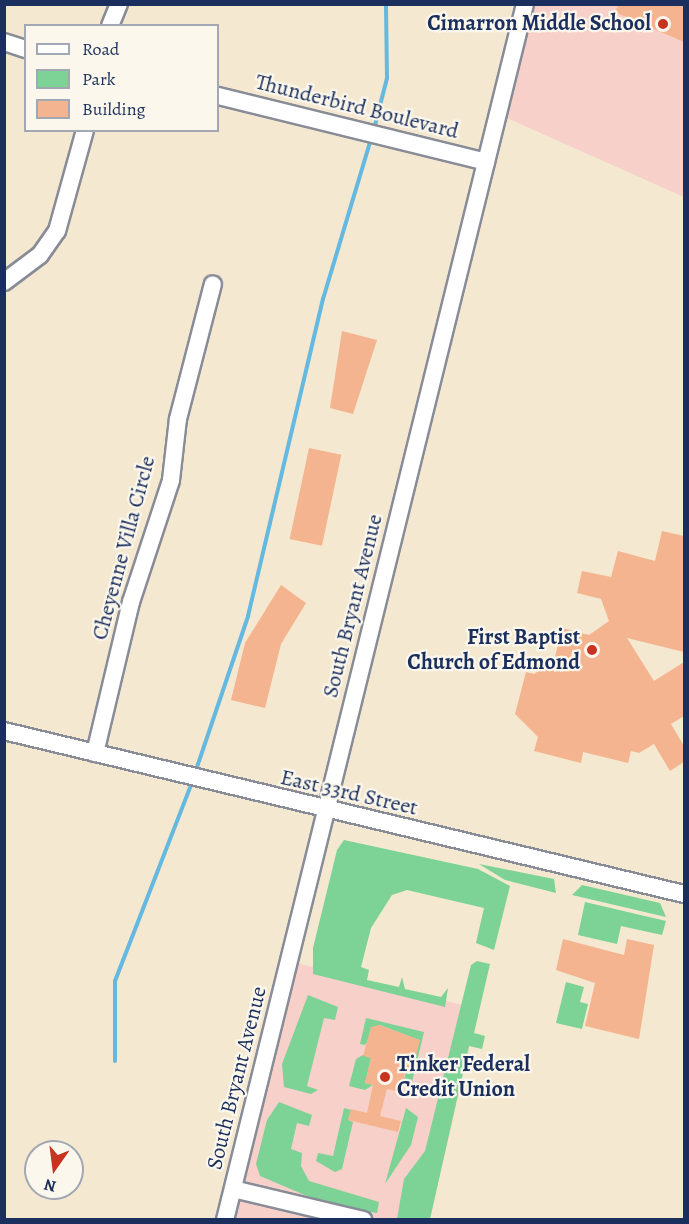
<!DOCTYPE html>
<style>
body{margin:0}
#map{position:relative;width:689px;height:1224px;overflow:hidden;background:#f4e8d0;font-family:Alegreya,serif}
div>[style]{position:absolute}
.built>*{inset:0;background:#f7d0c9}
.green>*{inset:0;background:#7dd295}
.stream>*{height:4px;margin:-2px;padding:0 2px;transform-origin:2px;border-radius:2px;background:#65b8e0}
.building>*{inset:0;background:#f3b48f;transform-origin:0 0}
.roads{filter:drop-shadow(2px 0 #888c97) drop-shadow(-2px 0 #888c97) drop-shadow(0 2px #888c97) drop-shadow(0 -2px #888c97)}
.minor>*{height:16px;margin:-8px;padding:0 8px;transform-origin:8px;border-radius:8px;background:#fff}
.dots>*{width:16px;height:16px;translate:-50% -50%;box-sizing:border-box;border:3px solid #fbf7ec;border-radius:50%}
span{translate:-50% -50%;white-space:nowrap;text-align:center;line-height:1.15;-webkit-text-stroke:4.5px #fbf7ec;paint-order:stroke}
.poi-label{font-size:22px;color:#1b2f5e;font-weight:700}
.right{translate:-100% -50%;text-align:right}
.left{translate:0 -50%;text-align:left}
.street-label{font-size:22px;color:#1b2f5e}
.frame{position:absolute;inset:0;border:6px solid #1b2f5e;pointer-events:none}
.legend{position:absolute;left:24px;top:24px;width:195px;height:108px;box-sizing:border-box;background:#fbf7ec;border:2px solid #a1a7b3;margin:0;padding:8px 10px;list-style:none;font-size:18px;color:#1b2f5e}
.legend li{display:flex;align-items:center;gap:12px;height:30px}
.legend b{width:30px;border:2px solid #a1a7b3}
.north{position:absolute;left:24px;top:1140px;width:60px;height:60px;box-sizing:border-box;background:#fbf7ec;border:2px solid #a1a7b3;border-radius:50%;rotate:194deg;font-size:16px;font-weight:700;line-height:24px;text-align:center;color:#1b2f5e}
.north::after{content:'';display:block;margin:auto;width:21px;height:27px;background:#c8321e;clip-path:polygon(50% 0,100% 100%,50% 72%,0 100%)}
</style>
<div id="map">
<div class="built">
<i style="clip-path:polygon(525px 5px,684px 5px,684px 197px,498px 114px)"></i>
<i style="clip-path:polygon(289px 961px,478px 1009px,430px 1219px,225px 1220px)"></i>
</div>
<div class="green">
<i style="clip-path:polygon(344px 840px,478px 869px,510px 886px,494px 950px,476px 943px,484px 908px,407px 890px,392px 895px,371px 928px,361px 967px,369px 970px,367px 980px,399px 987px,402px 977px,405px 989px,441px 997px,448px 988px,445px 1007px,313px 974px,313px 948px,337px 850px)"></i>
<i style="clip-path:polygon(479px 864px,554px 879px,556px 893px,505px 880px)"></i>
<i style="clip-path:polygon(582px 885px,660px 903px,666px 917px,572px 895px)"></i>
<i style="clip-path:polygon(585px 902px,666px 921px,662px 935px,621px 926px,617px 944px,578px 935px)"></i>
<i style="clip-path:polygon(477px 961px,490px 964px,474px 1033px,485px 1036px,482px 1049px,469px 1046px,430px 1219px,397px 1219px,404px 1179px,425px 1151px,471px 965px)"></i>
<i style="clip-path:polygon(566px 982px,584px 987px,580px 1002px,588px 1004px,582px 1029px,556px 1023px)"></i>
<i style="clip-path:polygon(308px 995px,338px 1007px,335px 1020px,324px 1018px,307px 1086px,318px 1090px,311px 1094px,284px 1087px,282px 1064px)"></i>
<i style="clip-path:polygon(366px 1018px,424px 1032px,412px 1082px,404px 1080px,406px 1072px,412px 1073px,419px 1040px,380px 1025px,365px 1045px,360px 1044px)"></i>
<i style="clip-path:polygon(363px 1055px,371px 1058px,365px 1083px,373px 1085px,365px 1090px,349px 1086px,356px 1059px)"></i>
<i style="clip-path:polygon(279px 1102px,312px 1115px,309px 1126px,297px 1123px,291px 1149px,302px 1153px,301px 1166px,309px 1181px,379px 1202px,377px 1213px,333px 1207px,260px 1176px,256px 1164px,267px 1120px)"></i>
<i style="clip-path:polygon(344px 1108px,351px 1110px,348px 1120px,353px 1122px,342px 1169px,335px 1172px,316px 1161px,318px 1153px,333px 1156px)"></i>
<i style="clip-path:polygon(406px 1108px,418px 1117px,411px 1145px,385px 1184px)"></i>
</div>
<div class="stream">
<i style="left:374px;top:129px;width:53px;rotate:-75.7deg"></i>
<i style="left:387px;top:78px;width:74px;rotate:-90.8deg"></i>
<i style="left:195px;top:773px;width:166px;rotate:-71.3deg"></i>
<i style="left:248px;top:616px;width:326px;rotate:-76.7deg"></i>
<i style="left:323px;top:299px;width:167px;rotate:-73.3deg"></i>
<i style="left:115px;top:1061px;width:80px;rotate:-90deg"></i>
<i style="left:115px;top:981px;width:216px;rotate:-68.8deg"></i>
</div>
<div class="building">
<i style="clip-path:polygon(619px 4px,684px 4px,684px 42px,615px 12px)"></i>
<i style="clip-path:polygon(342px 331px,377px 340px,353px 414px,330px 408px)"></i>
<i style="left:309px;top:448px;width:33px;height:93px;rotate:12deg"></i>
<i style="clip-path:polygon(662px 531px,684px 536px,684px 652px,627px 638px,654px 681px,684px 662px,684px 716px,671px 724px,684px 746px,684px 762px,670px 771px,654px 744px,639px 753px,631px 751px,628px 763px,583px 752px,581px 763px,534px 751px,538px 737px,515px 714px,526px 672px,534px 674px,554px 661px,562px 628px,589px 635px,609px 621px,601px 599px,577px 593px,582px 571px,611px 577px,618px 551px,655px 561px)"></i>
<i style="clip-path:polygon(281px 585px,306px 603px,281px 644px,265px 708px,231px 700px,245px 643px)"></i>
<i style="clip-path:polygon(563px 939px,624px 955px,627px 939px,654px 945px,639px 1039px,585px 1026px,595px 983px,556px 970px)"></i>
<i style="clip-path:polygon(379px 1025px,420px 1040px,412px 1073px,405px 1072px,401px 1092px,387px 1089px,380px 1116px,401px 1121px,398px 1132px,348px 1120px,351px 1109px,367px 1113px,373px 1085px,365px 1083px,371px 1058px,363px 1056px,371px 1027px)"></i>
</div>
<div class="roads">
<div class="minor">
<i style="left:110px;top:26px;width:24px;rotate:-68deg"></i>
<i style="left:4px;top:42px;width:23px;rotate:18deg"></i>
<i style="left:218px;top:96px;width:276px;rotate:13.8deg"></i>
<i style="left:4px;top:282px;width:45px;rotate:-36.9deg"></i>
<i style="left:40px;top:255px;width:29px;rotate:-55deg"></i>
<i style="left:57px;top:231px;width:105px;rotate:-74.5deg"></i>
<i style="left:4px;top:731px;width:699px;rotate:13.48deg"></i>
<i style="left:95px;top:753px;width:155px;rotate:-76.6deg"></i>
<i style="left:131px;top:602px;width:128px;rotate:-71.8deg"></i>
<i style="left:171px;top:480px;width:61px;rotate:-83.5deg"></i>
<i style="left:178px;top:419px;width:139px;rotate:-75.5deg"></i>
<i style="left:233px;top:1189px;width:134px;rotate:13.4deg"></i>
<i style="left:225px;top:1220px;width:1252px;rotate:-76.14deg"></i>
</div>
</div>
<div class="dots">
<i style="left:663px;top:24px;background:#c8321e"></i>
<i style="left:592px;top:650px;background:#c8321e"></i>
<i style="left:385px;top:1077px;background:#c8321e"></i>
</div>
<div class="poi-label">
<span class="right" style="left:651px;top:24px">Cimarron Middle School</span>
<span class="right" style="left:580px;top:650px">First Baptist<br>Church of Edmond</span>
<span class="left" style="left:397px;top:1077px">Tinker Federal<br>Credit Union</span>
</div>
<div class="street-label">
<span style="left:357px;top:107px;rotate:14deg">Thunderbird Boulevard</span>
<span style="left:124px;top:548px;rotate:-75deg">Cheyenne Villa Circle</span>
<span style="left:353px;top:606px;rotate:-76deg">South Bryant Avenue</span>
<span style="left:349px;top:793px;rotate:13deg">East 33rd Street</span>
<span style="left:237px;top:1078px;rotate:-76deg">South Bryant Avenue</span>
</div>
<div class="frame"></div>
<ul class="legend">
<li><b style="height:8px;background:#fff"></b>Road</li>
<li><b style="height:16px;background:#7dd295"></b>Park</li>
<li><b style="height:16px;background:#f3b48f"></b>Building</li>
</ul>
<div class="north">N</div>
</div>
